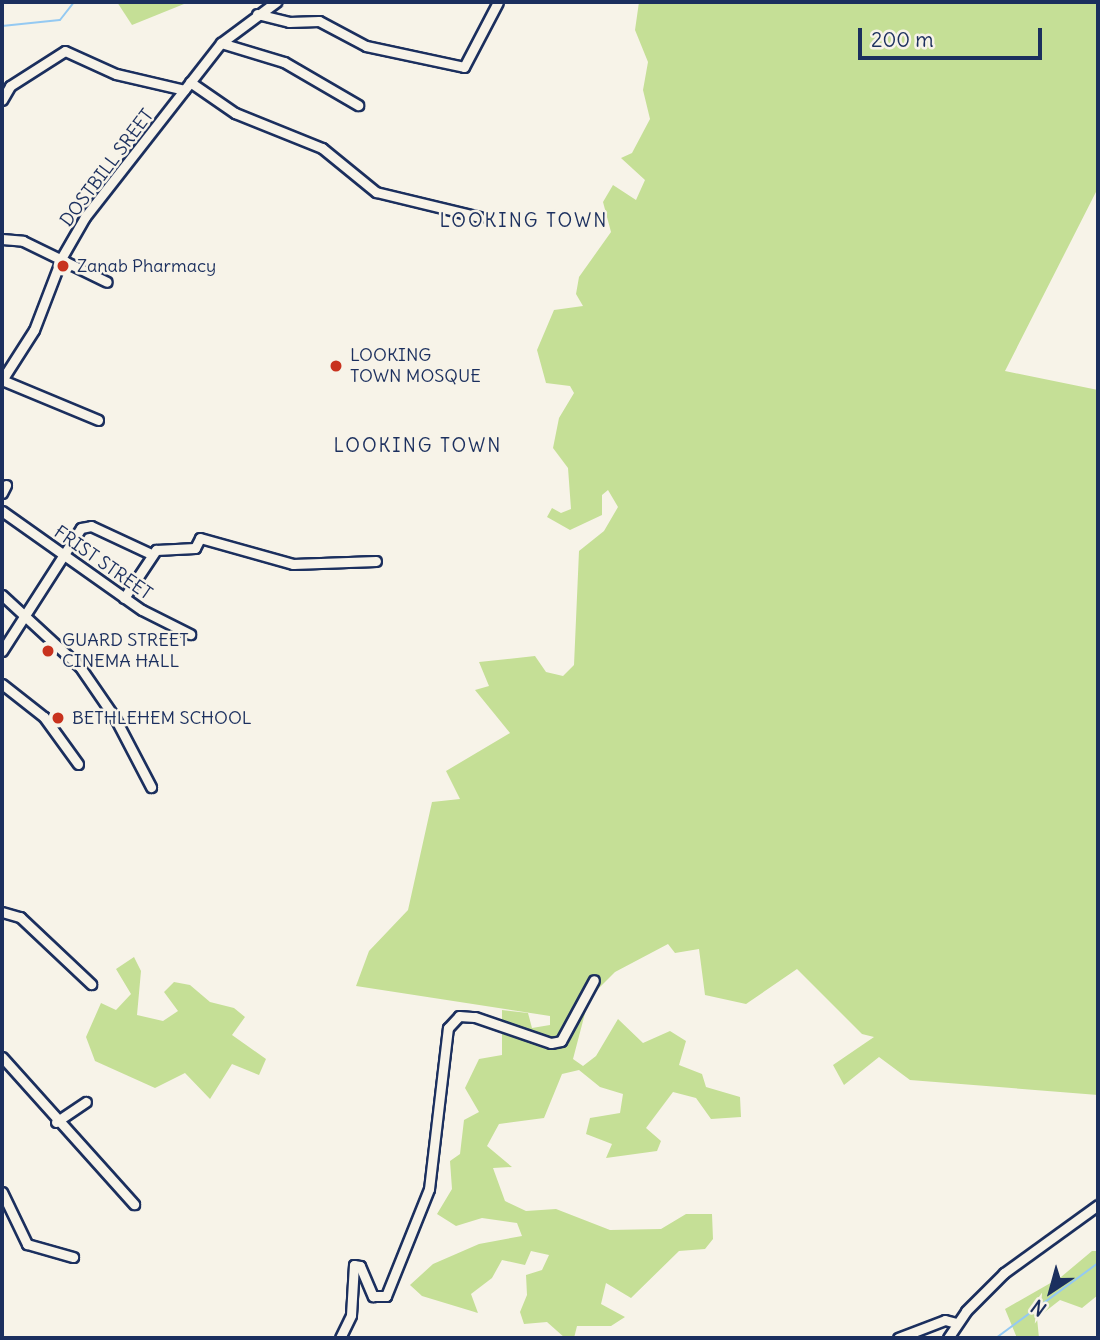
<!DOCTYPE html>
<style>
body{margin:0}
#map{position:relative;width:1100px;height:1340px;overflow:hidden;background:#f7f3e8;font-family:Delius,sans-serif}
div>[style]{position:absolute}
.green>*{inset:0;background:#c5df96}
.stream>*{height:2px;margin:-1px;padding:0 1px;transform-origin:1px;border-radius:1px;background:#94c9f2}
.roads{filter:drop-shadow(2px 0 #1b2f5e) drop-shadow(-2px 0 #1b2f5e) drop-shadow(0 2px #1b2f5e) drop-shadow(0 -2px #1b2f5e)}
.minor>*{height:9px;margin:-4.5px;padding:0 4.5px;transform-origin:4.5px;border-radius:4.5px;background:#f7f3e8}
.dots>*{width:19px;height:19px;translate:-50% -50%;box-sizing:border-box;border:4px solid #f7f3e8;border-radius:50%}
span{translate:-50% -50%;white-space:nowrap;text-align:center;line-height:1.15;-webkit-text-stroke:5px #f7f3e8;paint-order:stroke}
.street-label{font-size:18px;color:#1b2f5e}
.poi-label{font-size:18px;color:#1b2f5e}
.left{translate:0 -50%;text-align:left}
.neighbourhood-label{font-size:19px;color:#1b2f5e;letter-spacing:2px}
.frame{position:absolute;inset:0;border:4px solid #1b2f5e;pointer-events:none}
.north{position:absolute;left:1016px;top:1256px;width:70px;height:70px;-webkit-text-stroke:5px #f7f3e8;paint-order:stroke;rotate:216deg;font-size:19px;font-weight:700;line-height:28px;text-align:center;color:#1b2f5e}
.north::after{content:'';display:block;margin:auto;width:24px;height:32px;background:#1b2f5e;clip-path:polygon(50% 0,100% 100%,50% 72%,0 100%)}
.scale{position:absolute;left:858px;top:28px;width:184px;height:32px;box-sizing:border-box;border:4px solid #1b2f5e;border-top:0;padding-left:9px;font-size:21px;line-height:24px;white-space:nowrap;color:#1b2f5e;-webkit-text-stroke:5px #f7f3e8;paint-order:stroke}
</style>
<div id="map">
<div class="green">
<i style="clip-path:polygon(117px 2px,184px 2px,184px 4px,132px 25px)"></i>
<i style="clip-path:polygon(639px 2px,1098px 2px,1098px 188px,1005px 371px,1098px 390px,1098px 1095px,910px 1080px,879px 1057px,844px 1085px,833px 1065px,874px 1037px,862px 1034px,797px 969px,746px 1004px,705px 995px,699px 949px,675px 953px,668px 944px,615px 972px,589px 998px,573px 1059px,583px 1066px,596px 1056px,618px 1019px,643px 1043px,670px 1031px,686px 1041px,679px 1065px,702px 1074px,706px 1087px,740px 1097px,741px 1117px,711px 1119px,696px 1098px,673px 1092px,646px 1128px,661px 1141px,657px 1151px,606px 1158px,612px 1144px,586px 1134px,590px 1118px,620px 1113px,623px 1094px,600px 1087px,579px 1070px,562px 1074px,544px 1118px,499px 1124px,487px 1146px,512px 1167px,493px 1168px,505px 1201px,526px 1211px,556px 1209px,610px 1230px,661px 1229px,686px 1214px,712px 1214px,713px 1239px,705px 1249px,679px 1251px,631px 1298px,606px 1283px,601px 1304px,625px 1317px,611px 1326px,577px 1326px,574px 1338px,565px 1338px,547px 1322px,524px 1324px,520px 1312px,527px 1295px,526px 1275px,542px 1270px,549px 1255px,531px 1251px,525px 1265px,502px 1260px,492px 1278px,471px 1294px,478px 1313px,422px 1296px,410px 1285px,433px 1264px,479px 1244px,522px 1236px,517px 1223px,482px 1218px,456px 1226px,437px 1214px,452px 1189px,450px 1161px,460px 1154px,464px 1120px,479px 1112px,465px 1088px,479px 1059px,502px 1055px,502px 1010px,528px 1013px,532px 1028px,550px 1025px,550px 1016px,356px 986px,369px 951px,408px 910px,432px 802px,460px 799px,446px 771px,510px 733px,475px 690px,489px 686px,479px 662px,535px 656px,546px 672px,563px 676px,574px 665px,579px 551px,604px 531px,618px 507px,608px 490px,602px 495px,602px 515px,570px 530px,547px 517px,552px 508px,561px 513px,571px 509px,568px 468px,553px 448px,559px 418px,574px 393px,570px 386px,546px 383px,537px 350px,554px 310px,583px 306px,576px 294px,579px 277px,611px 232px,603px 202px,613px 185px,636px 200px,645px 180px,621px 158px,632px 153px,650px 119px,643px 90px,648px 62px,635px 30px)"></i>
<i style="clip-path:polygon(134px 957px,141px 971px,137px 1015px,163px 1021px,178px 1011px,164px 992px,174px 982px,190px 985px,210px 1002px,234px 1008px,245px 1017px,232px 1035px,266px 1059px,259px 1075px,232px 1064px,210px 1099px,185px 1073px,155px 1088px,95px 1061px,86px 1037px,101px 1003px,116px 1010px,131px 994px,116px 969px)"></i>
<i style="clip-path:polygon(1092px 1251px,1098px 1251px,1098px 1295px,1082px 1308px,1060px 1300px,1037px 1318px,1039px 1338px,1017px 1338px,1005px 1309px,1061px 1277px)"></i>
</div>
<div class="stream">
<i style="left:2px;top:26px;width:58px;rotate:-5.9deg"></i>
<i style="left:60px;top:20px;width:23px;rotate:-52deg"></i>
<i style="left:996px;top:1338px;width:127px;rotate:-36.3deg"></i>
</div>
<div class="roads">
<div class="minor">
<i style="left:257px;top:14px;width:33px;rotate:14deg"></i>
<i style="left:289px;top:22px;width:30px;rotate:-2deg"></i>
<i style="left:319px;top:21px;width:53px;rotate:28deg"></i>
<i style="left:366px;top:46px;width:100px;rotate:12.1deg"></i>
<i style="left:464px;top:67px;width:73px;rotate:-62.4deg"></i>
<i style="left:221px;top:43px;width:66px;rotate:16.8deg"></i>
<i style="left:284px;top:62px;width:86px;rotate:30.2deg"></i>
<i style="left:190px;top:82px;width:55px;rotate:34.6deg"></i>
<i style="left:235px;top:113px;width:94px;rotate:21.9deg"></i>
<i style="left:322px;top:148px;width:70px;rotate:39.2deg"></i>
<i style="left:376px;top:192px;width:106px;rotate:13.6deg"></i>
<i style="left:2px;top:100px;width:16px;rotate:-60deg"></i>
<i style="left:10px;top:86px;width:65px;rotate:-32.5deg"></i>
<i style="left:65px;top:51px;width:56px;rotate:24.3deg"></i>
<i style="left:116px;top:74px;width:70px;rotate:13.2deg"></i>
<i style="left:2px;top:239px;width:21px;rotate:5deg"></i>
<i style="left:23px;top:241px;width:93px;rotate:26deg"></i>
<i style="left:2px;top:380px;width:59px;rotate:-57.4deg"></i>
<i style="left:34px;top:330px;width:78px;rotate:-69deg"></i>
<i style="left:62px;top:257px;width:46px;rotate:-60.1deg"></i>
<i style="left:85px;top:217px;width:221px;rotate:-52deg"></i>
<i style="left:221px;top:43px;width:69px;rotate:-36.7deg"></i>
<i style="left:2px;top:380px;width:104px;rotate:22.6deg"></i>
<i style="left:2px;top:493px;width:9px;rotate:-63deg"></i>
<i style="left:2px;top:511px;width:171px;rotate:35.3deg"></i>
<i style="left:142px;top:610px;width:54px;rotate:26.6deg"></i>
<i style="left:2px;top:595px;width:106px;rotate:42.7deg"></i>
<i style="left:80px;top:667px;width:62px;rotate:55.5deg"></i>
<i style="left:115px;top:718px;width:78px;rotate:62.4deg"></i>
<i style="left:124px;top:598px;width:58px;rotate:-56.3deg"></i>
<i style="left:156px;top:550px;width:39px;rotate:-3deg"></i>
<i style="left:195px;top:548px;width:11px;rotate:-63deg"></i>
<i style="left:200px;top:538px;width:97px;rotate:15.6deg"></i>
<i style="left:293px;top:564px;width:83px;rotate:-2.1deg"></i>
<i style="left:2px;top:651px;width:146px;rotate:-57.3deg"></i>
<i style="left:81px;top:528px;width:10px;rotate:-11deg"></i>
<i style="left:91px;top:526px;width:66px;rotate:25deg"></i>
<i style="left:2px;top:684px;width:53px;rotate:38.2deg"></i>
<i style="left:44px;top:717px;width:58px;rotate:54.1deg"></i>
<i style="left:2px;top:912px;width:19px;rotate:16deg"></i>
<i style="left:20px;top:917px;width:98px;rotate:43.3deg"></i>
<i style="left:2px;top:1057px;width:198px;rotate:48.1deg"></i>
<i style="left:56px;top:1122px;width:36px;rotate:-34deg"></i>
<i style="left:2px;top:1192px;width:58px;rotate:64.3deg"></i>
<i style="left:27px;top:1244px;width:48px;rotate:15.8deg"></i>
<i style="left:340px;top:1338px;width:25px;rotate:-64deg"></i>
<i style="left:351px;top:1315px;width:50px;rotate:-86.6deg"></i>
<i style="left:354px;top:1265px;width:6px;rotate:9deg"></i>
<i style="left:360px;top:1266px;width:33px;rotate:67deg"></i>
<i style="left:373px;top:1296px;width:13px"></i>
<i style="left:386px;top:1296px;width:115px;rotate:-68.1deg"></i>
<i style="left:429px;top:1189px;width:162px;rotate:-83.3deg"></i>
<i style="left:448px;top:1028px;width:16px;rotate:-47deg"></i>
<i style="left:459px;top:1016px;width:16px;rotate:4deg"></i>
<i style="left:475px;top:1017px;width:80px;rotate:18.9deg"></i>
<i style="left:551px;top:1043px;width:10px;rotate:-11deg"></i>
<i style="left:561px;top:1041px;width:69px;rotate:-61.6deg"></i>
<i style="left:898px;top:1338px;width:50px;rotate:-21deg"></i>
<i style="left:945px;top:1320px;width:11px;rotate:15deg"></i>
<i style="left:948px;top:1338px;width:32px;rotate:-56deg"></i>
<i style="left:966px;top:1311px;width:54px;rotate:-45deg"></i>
<i style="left:1004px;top:1273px;width:116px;rotate:-35.9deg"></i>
</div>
</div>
<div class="dots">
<i style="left:63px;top:266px;background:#c8321e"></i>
<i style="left:336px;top:366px;background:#c8321e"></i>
<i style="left:48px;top:651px;background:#c8321e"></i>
<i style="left:58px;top:718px;background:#c8321e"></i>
</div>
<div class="street-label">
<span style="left:107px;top:168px;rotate:-53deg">DOSTBILL SREET</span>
<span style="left:103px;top:563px;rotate:35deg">FRIST STREET</span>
</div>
<div class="poi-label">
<span class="left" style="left:77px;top:266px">Zanab Pharmacy</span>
<span class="left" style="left:350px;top:366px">LOOKING<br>TOWN MOSQUE</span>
<span class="left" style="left:62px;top:651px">GUARD STREET<br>CINEMA HALL</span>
<span class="left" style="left:72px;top:718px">BETHLEHEM SCHOOL</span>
</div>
<div class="neighbourhood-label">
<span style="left:524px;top:221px">LOOKING TOWN</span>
<span style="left:418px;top:446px">LOOKING TOWN</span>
</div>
<div class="frame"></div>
<div class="north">N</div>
<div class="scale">200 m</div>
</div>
